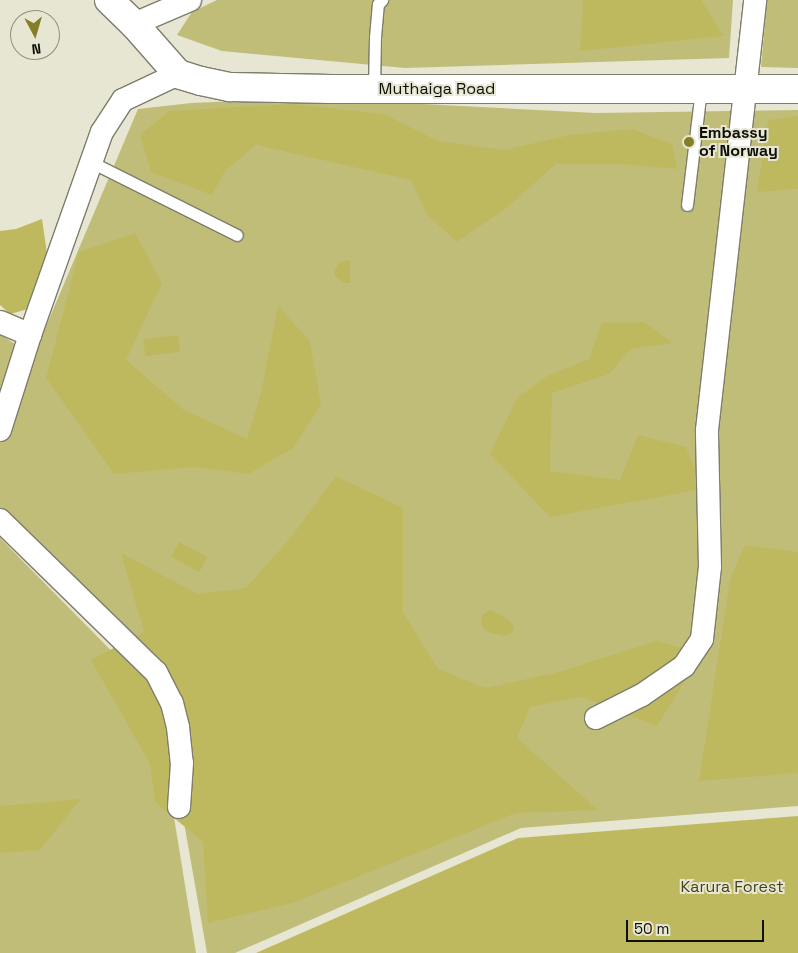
<!DOCTYPE html>
<style>
body{margin:0}
#map{position:relative;width:798px;height:953px;overflow:hidden;background:#e6e6d2;font-family:"Space Grotesk",sans-serif}
div>[style]{position:absolute}
.green>*{inset:0;background:#c0bd79}
.forest>*{inset:0;background:#beb95f}
.water>*{inset:0;background:#bdb85e;transform-origin:0 0}
.roads{filter:drop-shadow(1px 0 #7e7d6b) drop-shadow(-1px 0 #7e7d6b) drop-shadow(0 1px #7e7d6b) drop-shadow(0 -1px #7e7d6b)}
.lane>*{height:11px;margin:-5.5px;padding:0 5.5px;transform-origin:5.5px;border-radius:5.5px;background:#fff}
.street>*{height:22px;margin:-11px;padding:0 11px;transform-origin:11px;border-radius:11px;background:#fff}
.secondary>*{height:28px;margin:-14px;padding:0 14px;transform-origin:14px;border-radius:14px;background:#fff}
.dots>*{width:14px;height:14px;translate:-50% -50%;box-sizing:border-box;border:2px solid #e6e6d2;border-radius:50%}
span{translate:-50% -50%;white-space:nowrap;text-align:center;line-height:1.15;-webkit-text-stroke:4px #e6e6d2;paint-order:stroke}
.street-label{font-size:16px;color:#0f0f09}
.poi-label{font-size:16px;color:#0f0f09;font-weight:700}
.left{translate:0 -50%;text-align:left}
.park-label{font-size:16px;color:#44421b}
.north{position:absolute;left:10px;top:10px;width:50px;height:50px;box-sizing:border-box;background:#e6e6d2;border:1px solid #909082;border-radius:50%;rotate:174deg;font-size:14px;font-weight:700;line-height:20px;text-align:center;color:#0f0f09}
.north::after{content:'';display:block;margin:auto;width:18px;height:22px;background:#847f26;clip-path:polygon(50% 0,100% 100%,50% 72%,0 100%)}
.scale{position:absolute;left:626px;top:920px;width:138px;height:22px;box-sizing:border-box;border:2px solid #0f0f09;border-top:0;padding-left:6px;font-size:15px;line-height:18px;white-space:nowrap;color:#0f0f09;-webkit-text-stroke:4px #e6e6d2;paint-order:stroke}
</style>
<div id="map">
<div class="green">
<i style="clip-path:polygon(217px 0,733px 0,729px 58px,405px 68px,222px 51px,177px 35px,192px 12px)"></i>
<i style="clip-path:polygon(767px 0,798px 0,798px 68px,761px 67px)"></i>
<i style="clip-path:polygon(307px 98px,596px 113px,798px 110px,798px 806px,521px 828px,235px 953px,207px 953px,163px 703px,159px 691px,0 531px,0 435px,138px 109px,191px 103px)"></i>
<i style="clip-path:polygon(0 334px,15px 344px,0 389px)"></i>
<i style="clip-path:polygon(0 538px,154px 694px,196px 953px,0 953px)"></i>
</div>
<div class="forest">
<i style="clip-path:polygon(583px 0,701px 0,724px 36px,580px 51px)"></i>
<i style="clip-path:polygon(293px 104px,384px 114px,438px 141px,503px 150px,570px 135px,632px 129px,672px 144px,677px 169px,620px 164px,556px 164px,504px 210px,457px 242px,427px 215px,411px 180px,256px 145px,225px 171px,212px 195px,151px 172px,140px 135px,169px 111px)"></i>
<i style="clip-path:polygon(798px 116px,798px 189px,757px 192px,768px 120px)"></i>
<i style="clip-path:polygon(42px 219px,54px 302px,10px 314px,0 305px,0 231px,16px 229px)"></i>
<i style="clip-path:polygon(135px 233px,162px 283px,126px 360px,184px 410px,247px 439px,261px 393px,278px 306px,310px 341px,321px 405px,293px 448px,249px 474px,193px 467px,114px 474px,46px 378px,79px 252px)"></i>
<i style="clip-path:polygon(644px 322px,673px 343px,631px 349px,609px 374px,552px 393px,550px 471px,620px 480px,638px 435px,686px 447px,703px 489px,550px 517px,490px 454px,517px 398px,547px 376px,589px 359px,602px 323px)"></i>
<i style="clip-path:polygon(336px 476px,403px 508px,403px 612px,438px 669px,485px 688px,559px 672px,656px 641px,702px 653px,657px 726px,581px 697px,530px 707px,517px 738px,598px 810px,516px 813px,292px 903px,208px 923px,203px 842px,155px 802px,150px 764px,91px 660px,144px 632px,121px 553px,198px 594px,246px 588px,292px 536px)"></i>
<i style="clip-path:polygon(745px 545px,798px 552px,798px 773px,699px 781px,730px 579px)"></i>
<i style="clip-path:polygon(81px 799px,40px 850px,0 853px,0 806px)"></i>
<i style="clip-path:polygon(798px 816px,798px 953px,256px 953px,518px 838px)"></i>
</div>
<div class="water">
<i style="clip-path:polygon(350px 260px,350px 283px,344px 283px,335px 276px,335px 269px,340px 262px)"></i>
<i style="left:178px;top:335px;width:17px;height:35px;rotate:83deg"></i>
<i style="left:179px;top:542px;width:32px;height:17px;rotate:28deg"></i>
<i style="clip-path:polygon(491px 610px,509px 620px,514px 628px,512px 633px,503px 636px,488px 632px,483px 628px,481px 621px,483px 614px)"></i>
</div>
<div class="roads">
<div class="lane">
<i style="left:374px;top:89px;width:52px;rotate:-88.9deg"></i>
<i style="left:375px;top:37px;width:33px;rotate:-85deg"></i>
<i style="left:378px;top:4px;width:6px;rotate:-45deg"></i>
<i style="left:91px;top:162px;width:163px;rotate:26.6deg"></i>
<i style="left:687px;top:205px;width:117px;rotate:-83.1deg"></i>
</div>
<div class="street">
<i style="left:134px;top:24px;width:61px;rotate:-23.2deg"></i>
<i style="left:0;top:322px;width:33px;rotate:23deg"></i>
<i style="left:0;top:430px;width:100px;rotate:-72.5deg"></i>
<i style="left:30px;top:335px;width:215px;rotate:-70.5deg"></i>
<i style="left:102px;top:132px;width:38px;rotate:-57deg"></i>
<i style="left:123px;top:100px;width:61px;rotate:-25.3deg"></i>
<i style="left:0;top:520px;width:218px;rotate:44.3deg"></i>
<i style="left:156px;top:672px;width:35px;rotate:63deg"></i>
<i style="left:172px;top:703px;width:25px;rotate:76deg"></i>
<i style="left:178px;top:727px;width:36px;rotate:84deg"></i>
<i style="left:182px;top:763px;width:44px;rotate:93.9deg"></i>
<i style="left:596px;top:718px;width:51px;rotate:-26.6deg"></i>
<i style="left:642px;top:695px;width:51px;rotate:-34.6deg"></i>
<i style="left:684px;top:666px;width:32px;rotate:-56deg"></i>
<i style="left:702px;top:639px;width:72px;rotate:-83.7deg"></i>
<i style="left:710px;top:567px;width:137px;rotate:-91.3deg"></i>
<i style="left:707px;top:430px;width:433px;rotate:-83.6deg"></i>
</div>
<div class="secondary">
<i style="left:109px;top:0;width:35px;rotate:44deg"></i>
<i style="left:134px;top:24px;width:67px;rotate:48.7deg"></i>
<i style="left:178px;top:74px;width:24px;rotate:17deg"></i>
<i style="left:201px;top:81px;width:30px;rotate:12deg"></i>
<i style="left:230px;top:87px;width:101px;rotate:1.1deg"></i>
<i style="left:331px;top:89px;width:467px"></i>
</div>
</div>
<div class="dots">
<i style="left:689px;top:142px;background:#847f26"></i>
</div>
<div class="street-label">
<span style="left:437px;top:89px">Muthaiga Road</span>
</div>
<div class="poi-label">
<span class="left" style="left:699px;top:142px">Embassy<br>of Norway</span>
</div>
<div class="park-label">
<span style="left:732px;top:887px">Karura Forest</span>
</div>
<div class="north">N</div>
<div class="scale">50 m</div>
</div>
